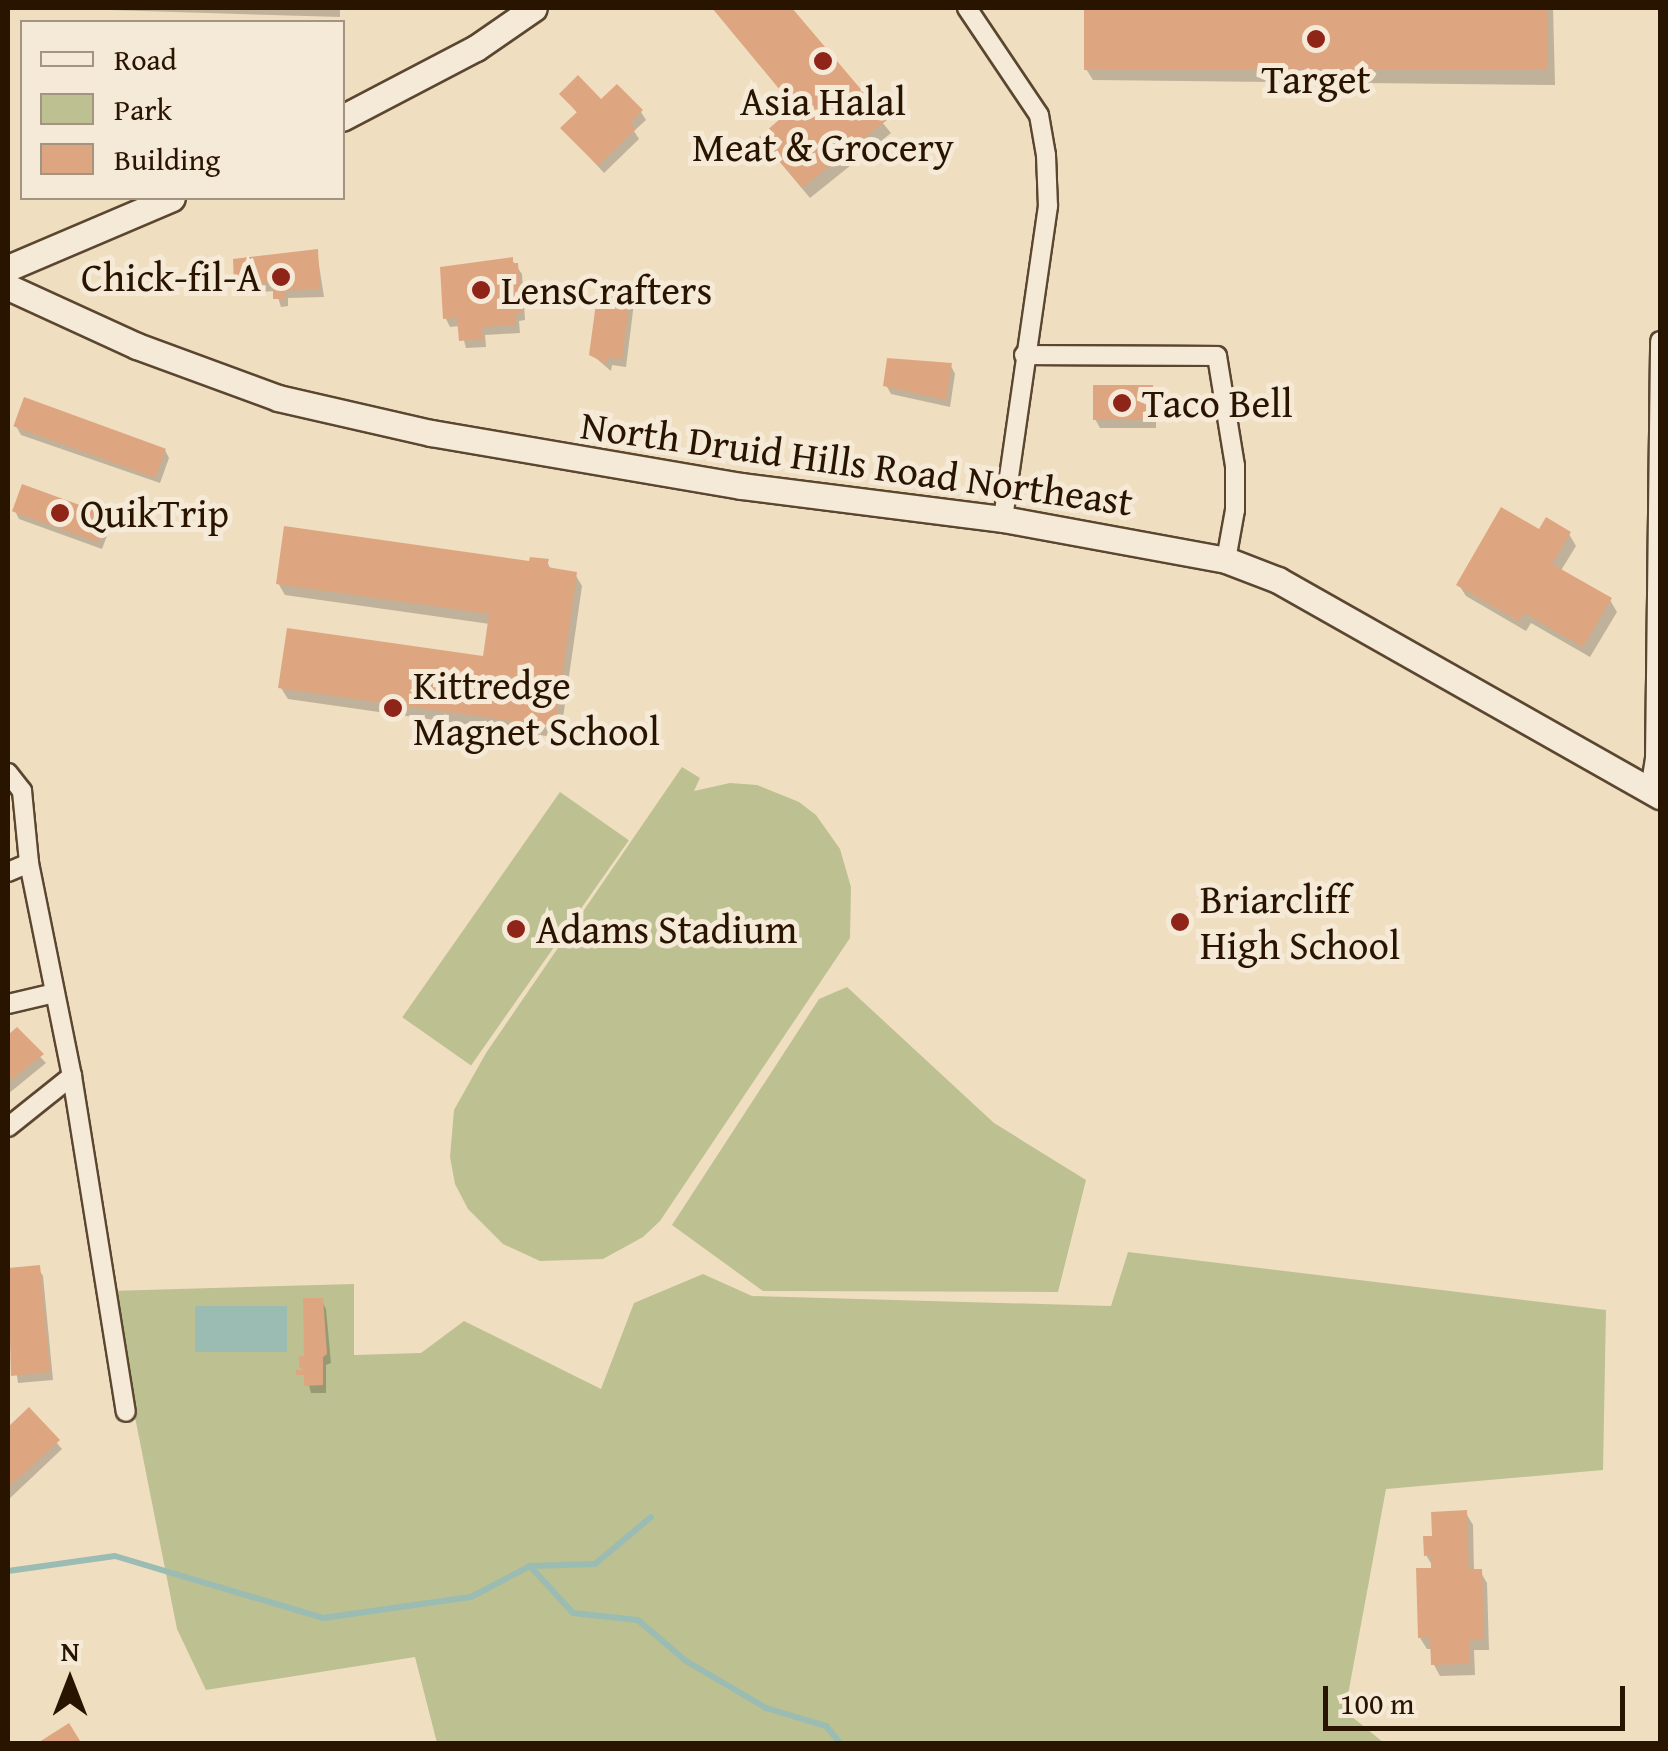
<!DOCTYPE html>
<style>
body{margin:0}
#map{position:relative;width:1668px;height:1751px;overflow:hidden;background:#f0dec1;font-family:"Gentium Book Plus",serif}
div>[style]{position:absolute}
.green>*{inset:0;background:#bdc090;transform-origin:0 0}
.water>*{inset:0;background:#9abcb3;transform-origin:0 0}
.shadow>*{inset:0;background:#0003}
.stream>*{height:6px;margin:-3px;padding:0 3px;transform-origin:3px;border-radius:3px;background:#9abcb3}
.building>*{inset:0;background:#dea680;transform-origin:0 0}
.roads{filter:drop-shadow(2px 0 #5b4630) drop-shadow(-2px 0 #5b4630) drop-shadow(0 2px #5b4630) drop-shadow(0 -2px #5b4630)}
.street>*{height:18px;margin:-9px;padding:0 9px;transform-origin:9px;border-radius:9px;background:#f5ead7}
.secondary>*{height:25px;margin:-12.5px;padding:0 12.5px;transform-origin:12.5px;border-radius:12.5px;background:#f5ead7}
.dots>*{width:28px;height:28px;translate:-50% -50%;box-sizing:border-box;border:5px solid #f5ead7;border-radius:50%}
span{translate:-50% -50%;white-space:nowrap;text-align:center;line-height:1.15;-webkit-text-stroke:10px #f5ead7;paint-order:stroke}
.poi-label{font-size:40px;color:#291400}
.right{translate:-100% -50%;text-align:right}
.left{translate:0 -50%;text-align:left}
.street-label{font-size:40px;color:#291400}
.frame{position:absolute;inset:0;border:10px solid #291400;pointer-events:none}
.legend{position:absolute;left:20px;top:20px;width:325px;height:180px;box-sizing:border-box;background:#f5ead7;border:2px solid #a39481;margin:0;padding:12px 18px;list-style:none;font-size:30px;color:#291400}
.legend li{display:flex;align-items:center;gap:20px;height:50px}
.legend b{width:50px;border:2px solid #a39481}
.north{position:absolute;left:20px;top:1631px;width:100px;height:100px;-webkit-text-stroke:8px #f5ead7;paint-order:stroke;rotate:0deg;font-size:28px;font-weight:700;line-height:40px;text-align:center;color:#291400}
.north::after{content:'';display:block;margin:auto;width:35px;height:45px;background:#291400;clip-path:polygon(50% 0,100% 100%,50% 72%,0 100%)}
.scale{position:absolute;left:1323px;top:1686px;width:302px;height:45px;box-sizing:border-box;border:5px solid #291400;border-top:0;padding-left:12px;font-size:30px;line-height:35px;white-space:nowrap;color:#291400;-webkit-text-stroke:8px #f5ead7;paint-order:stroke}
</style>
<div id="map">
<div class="green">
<i style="clip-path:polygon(682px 767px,700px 778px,694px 791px,730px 783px,757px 785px,799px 802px,816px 815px,840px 849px,851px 887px,850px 938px,660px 1221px,643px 1237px,603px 1259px,540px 1261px,503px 1244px,468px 1209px,455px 1184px,450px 1157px,454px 1110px,486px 1053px)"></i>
<i style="left:560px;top:792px;width:84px;height:275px;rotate:35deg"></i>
<i style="clip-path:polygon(847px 987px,994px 1123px,1086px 1180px,1058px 1292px,763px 1291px,672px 1225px,819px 999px)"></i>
<i style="clip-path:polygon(1128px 1252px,1606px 1310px,1603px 1470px,1386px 1489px,1345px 1711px,1384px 1743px,437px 1743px,415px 1657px,206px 1690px,177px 1629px,110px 1291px,354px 1284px,354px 1355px,421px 1353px,464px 1321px,601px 1389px,634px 1303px,703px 1274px,752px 1296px,1111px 1306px)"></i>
</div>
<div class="water">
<i style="left:287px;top:1306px;width:46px;height:92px;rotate:90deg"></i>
</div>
<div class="shadow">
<i style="clip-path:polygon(44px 8px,340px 8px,340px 17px)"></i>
<i style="clip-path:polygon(788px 8px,891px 133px,810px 198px,769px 149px,796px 109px,716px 9px)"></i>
<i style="clip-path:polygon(1086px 8px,1553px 8px,1555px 85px,1093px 80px,1086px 69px)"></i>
<i style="clip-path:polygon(562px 94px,641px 112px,646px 120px,634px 131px,639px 139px,604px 173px,564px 129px,578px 114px)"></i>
<i style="clip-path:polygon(317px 252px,324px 297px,288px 298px,288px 306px,281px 307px,276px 291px,242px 293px,237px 285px)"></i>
<i style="clip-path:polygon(512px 260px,522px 274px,525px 320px,519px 321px,520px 333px,485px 335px,486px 347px,466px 348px,460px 326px,450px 327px,446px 319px)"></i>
<i style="clip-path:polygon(600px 290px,629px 294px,634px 303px,626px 367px,612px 365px,611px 371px,591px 354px)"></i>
<i style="clip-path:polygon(951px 366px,955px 374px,950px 407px,891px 394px,886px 385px)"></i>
<i style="clip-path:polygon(1152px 387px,1156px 396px,1156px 428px,1100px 428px,1095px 419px)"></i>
<i style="clip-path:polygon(16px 426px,165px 450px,169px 458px,160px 483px,21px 435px)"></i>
<i style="clip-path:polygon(15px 511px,106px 517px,111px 525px,102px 549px,19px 519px)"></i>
<i style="clip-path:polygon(1540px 533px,1569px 534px,1576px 546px,1560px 572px,1610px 600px,1617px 612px,1590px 657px,1531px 623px,1526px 631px,1466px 596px,1459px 585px)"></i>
<i style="clip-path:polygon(547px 562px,552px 571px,575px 574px,582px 586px,560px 738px,288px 699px,281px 688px,486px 659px,490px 624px,285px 595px,278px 583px)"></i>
<i style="clip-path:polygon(16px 1031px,46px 1063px,8px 1094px,8px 1038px)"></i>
<i style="clip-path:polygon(38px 1268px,43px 1276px,53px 1380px,18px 1383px,8px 1314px,8px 1270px)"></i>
<i style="clip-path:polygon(321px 1300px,326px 1309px,331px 1363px,326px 1365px,326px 1393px,311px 1393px,302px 1359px,306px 1358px)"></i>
<i style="clip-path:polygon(29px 1411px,62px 1449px,8px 1500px,8px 1431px)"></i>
<i style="clip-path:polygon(1466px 1513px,1473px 1525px,1474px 1571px,1480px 1571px,1487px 1583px,1489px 1650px,1474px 1650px,1475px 1675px,1440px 1676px,1434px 1665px,1433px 1649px,1427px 1649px,1420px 1638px,1435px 1570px,1426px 1555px,1434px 1538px)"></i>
</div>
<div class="stream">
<i style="left:530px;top:1566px;width:65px;rotate:-1.8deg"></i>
<i style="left:595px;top:1564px;width:73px;rotate:-40deg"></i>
<i style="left:8px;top:1571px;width:108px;rotate:-8deg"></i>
<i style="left:115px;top:1556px;width:217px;rotate:16.6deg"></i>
<i style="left:323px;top:1618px;width:149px;rotate:-8.1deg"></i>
<i style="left:471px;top:1597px;width:67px;rotate:-27.7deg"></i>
<i style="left:530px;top:1566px;width:64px;rotate:47.5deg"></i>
<i style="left:573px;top:1613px;width:65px;rotate:6.1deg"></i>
<i style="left:638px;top:1620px;width:63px;rotate:40.5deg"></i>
<i style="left:686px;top:1661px;width:93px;rotate:30.4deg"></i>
<i style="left:766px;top:1708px;width:63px;rotate:16.7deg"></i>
<i style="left:826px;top:1726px;width:23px;rotate:50deg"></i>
</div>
<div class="building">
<i style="clip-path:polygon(712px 8px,792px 8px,887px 120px,802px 188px,759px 137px,794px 107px)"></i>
<i style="left:1084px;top:8px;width:464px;height:62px"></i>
<i style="clip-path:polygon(578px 75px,601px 99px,617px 84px,643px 110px,630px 123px,636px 129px,598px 166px,560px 128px,577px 112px,559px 94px)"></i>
<i style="clip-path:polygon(318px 249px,320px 289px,285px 291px,285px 299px,273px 299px,273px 284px,234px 285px,233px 259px)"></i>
<i style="clip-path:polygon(513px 257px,513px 263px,518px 263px,522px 313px,516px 313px,516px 325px,482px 327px,483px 339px,459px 341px,457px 318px,443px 319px,440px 267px)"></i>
<i style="clip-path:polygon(598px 288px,631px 292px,622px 359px,608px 358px,607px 364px,589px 355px)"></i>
<i style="clip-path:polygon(887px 358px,952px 363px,946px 400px,883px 386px)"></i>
<i style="left:1093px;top:385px;width:60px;height:35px"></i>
<i style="left:24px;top:397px;width:151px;height:31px;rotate:20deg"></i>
<i style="left:22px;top:484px;width:91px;height:29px;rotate:20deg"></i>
<i style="clip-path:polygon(1501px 507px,1539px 529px,1546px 517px,1571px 532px,1552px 564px,1612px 598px,1583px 647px,1524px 613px,1519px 621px,1456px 585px)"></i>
<i style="clip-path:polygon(284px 526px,529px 561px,530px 557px,549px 559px,547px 567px,577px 572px,555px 727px,278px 688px,287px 628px,483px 656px,489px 614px,276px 584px)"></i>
<i style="clip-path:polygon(17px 1027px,44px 1054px,8px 1082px,8px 1035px)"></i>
<i style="clip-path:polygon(40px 1265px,50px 1372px,11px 1376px,8px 1268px)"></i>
<i style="clip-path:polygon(303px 1298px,323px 1298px,327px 1354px,323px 1357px,323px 1385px,304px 1386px,304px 1375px,296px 1375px,296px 1370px,304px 1370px,299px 1367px,299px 1356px,304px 1356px)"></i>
<i style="clip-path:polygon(29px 1407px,60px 1440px,8px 1488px,8px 1427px)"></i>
<i style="clip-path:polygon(1467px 1510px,1469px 1569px,1482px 1569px,1484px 1639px,1469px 1639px,1469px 1664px,1431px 1665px,1430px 1638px,1418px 1638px,1416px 1568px,1431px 1568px,1431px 1555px,1424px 1556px,1423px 1536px,1432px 1536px,1431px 1512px)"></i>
<i style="clip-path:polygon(69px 1723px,82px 1744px,36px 1744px)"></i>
</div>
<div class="roads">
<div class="street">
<i style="left:967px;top:8px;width:129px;rotate:56.1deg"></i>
<i style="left:1039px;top:115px;width:41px;rotate:80.1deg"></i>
<i style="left:1046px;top:155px;width:51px;rotate:87.8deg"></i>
<i style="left:1048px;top:206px;width:316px;rotate:98.2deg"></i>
<i style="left:1024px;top:355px;width:193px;rotate:0.3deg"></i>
<i style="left:1217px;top:356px;width:111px;rotate:80.7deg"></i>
<i style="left:1235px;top:466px;width:44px;rotate:90deg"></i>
<i style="left:1235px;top:510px;width:51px;rotate:100.2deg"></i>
<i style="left:8px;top:773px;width:23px;rotate:52deg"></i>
<i style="left:22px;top:791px;width:72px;rotate:84.4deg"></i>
<i style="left:29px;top:863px;width:217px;rotate:78.6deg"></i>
<i style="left:72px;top:1076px;width:340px;rotate:80.9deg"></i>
<i style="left:1650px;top:790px;width:31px;rotate:-81deg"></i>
<i style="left:1655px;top:759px;width:418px;rotate:-89.3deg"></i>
<i style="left:8px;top:872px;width:23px;rotate:-23deg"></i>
<i style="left:8px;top:1004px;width:48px;rotate:-13.2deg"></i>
<i style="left:8px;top:1127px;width:82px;rotate:-38.6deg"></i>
</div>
<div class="secondary">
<i style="left:342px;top:118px;width:151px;rotate:-27.6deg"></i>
<i style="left:476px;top:48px;width:70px;rotate:-34.6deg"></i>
<i style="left:8px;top:268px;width:178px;rotate:-23.1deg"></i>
<i style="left:8px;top:287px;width:142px;rotate:24.6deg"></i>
<i style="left:137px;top:346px;width:150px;rotate:20.2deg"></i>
<i style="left:278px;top:398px;width:157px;rotate:12.9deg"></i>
<i style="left:431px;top:433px;width:314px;rotate:9.7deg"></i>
<i style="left:741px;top:486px;width:264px;rotate:7.2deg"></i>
<i style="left:1003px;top:519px;width:227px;rotate:10.4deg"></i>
<i style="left:1226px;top:560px;width:56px;rotate:21deg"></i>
<i style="left:1278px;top:580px;width:439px;rotate:29.5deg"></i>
</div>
</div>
<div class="dots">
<i style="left:1316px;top:39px;background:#8f2418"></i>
<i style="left:823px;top:61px;background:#8f2418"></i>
<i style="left:281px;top:277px;background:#8f2418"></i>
<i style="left:481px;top:290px;background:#8f2418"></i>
<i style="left:1122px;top:403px;background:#8f2418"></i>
<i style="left:60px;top:513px;background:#8f2418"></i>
<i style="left:393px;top:708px;background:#8f2418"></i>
<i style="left:1180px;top:922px;background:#8f2418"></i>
<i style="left:516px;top:929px;background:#8f2418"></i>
</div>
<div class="poi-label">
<span style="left:1316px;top:79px">Target</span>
<span style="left:823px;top:124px">Asia Halal<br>Meat &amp; Grocery</span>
<span class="right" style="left:261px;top:277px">Chick-fil-A</span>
<span class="left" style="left:501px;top:290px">LensCrafters</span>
<span class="left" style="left:1142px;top:403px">Taco Bell</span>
<span class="left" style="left:80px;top:513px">QuikTrip</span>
<span class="left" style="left:413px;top:708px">Kittredge<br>Magnet School</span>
<span class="left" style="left:1200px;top:922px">Briarcliff<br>High School</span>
<span class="left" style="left:536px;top:929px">Adams Stadium</span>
</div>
<div class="street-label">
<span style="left:857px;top:463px;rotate:8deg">North Druid Hills Road Northeast</span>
</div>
<div class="frame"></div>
<ul class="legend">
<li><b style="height:12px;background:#f5ead7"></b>Road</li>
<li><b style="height:28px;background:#bdc090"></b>Park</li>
<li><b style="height:28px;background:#dea680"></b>Building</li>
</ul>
<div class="north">N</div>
<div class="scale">100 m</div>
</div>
